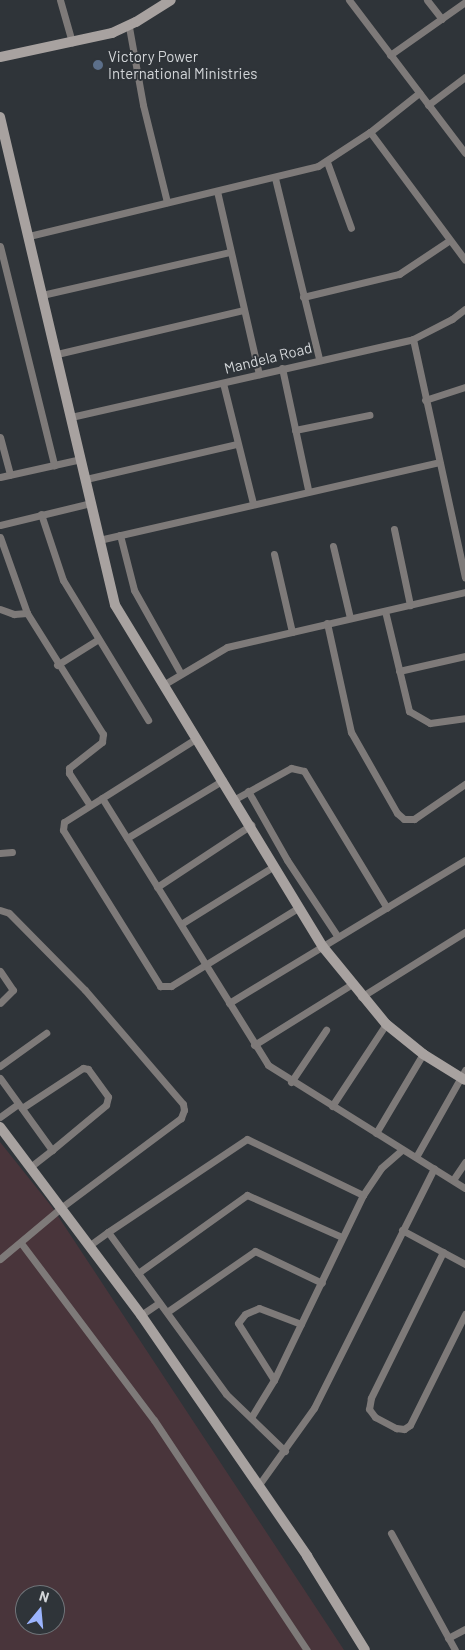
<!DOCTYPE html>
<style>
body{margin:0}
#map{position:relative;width:465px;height:1650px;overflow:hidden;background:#2f3439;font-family:Barlow,sans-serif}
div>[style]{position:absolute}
.industrial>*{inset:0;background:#49353b}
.street>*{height:7px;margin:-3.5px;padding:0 3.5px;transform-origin:3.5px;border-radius:3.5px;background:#7e7a79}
.secondary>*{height:10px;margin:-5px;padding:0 5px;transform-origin:5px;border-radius:5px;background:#a8a2a0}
.dots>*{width:14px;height:14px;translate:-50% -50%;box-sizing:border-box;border:2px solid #2f3439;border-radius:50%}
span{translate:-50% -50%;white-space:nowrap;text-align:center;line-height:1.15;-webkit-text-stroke:4px #2f3439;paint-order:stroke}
.poi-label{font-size:15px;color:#d2d5d8}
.left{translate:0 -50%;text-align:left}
.street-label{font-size:15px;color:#d2d5d8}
.north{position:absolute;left:15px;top:1585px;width:50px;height:50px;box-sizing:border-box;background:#2f3439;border:1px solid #707479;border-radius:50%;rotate:17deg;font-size:14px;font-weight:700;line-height:20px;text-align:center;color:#d2d5d8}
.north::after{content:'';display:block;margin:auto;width:18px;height:22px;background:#9bb4fd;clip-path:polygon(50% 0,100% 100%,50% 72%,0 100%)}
</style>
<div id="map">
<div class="industrial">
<i style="clip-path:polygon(evenodd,0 1142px,52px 1207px,344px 1650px,0 1650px,0 1142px,25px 1595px,55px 1595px,55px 1625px,25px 1625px,25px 1595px)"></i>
</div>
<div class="street">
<i style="left:60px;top:0;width:44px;rotate:74.1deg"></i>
<i style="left:349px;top:0;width:192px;rotate:52.8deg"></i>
<i style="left:427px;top:0;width:24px;rotate:52deg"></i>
<i style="left:129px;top:27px;width:79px;rotate:79.8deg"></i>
<i style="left:143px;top:105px;width:100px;rotate:76.1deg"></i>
<i style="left:390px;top:55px;width:92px;rotate:-35.2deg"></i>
<i style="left:428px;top:105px;width:46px;rotate:-37.1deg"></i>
<i style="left:370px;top:132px;width:159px;rotate:53.4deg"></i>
<i style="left:327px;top:162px;width:70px;rotate:70deg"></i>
<i style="left:275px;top:178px;width:186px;rotate:76.3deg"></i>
<i style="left:217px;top:191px;width:188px;rotate:77.1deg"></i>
<i style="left:29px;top:236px;width:297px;rotate:-13.6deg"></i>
<i style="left:318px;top:166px;width:62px;rotate:-33.2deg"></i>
<i style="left:370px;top:132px;width:63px;rotate:-38.5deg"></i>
<i style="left:0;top:246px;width:226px;rotate:76.1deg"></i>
<i style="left:42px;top:295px;width:192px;rotate:-12.9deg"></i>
<i style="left:303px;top:297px;width:99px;rotate:-13.5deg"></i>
<i style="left:399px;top:274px;width:61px;rotate:-33.7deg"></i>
<i style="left:413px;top:339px;width:244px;rotate:77.7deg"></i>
<i style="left:57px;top:354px;width:191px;rotate:-13.3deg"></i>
<i style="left:282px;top:368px;width:124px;rotate:77.9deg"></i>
<i style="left:223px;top:383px;width:124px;rotate:76deg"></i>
<i style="left:425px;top:400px;width:42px;rotate:-18deg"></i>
<i style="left:71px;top:417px;width:351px;rotate:-12.8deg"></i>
<i style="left:413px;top:339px;width:44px;rotate:-27.1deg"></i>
<i style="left:452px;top:319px;width:16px;rotate:-38deg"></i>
<i style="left:295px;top:430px;width:76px;rotate:-11.5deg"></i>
<i style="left:0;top:437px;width:39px;rotate:75deg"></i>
<i style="left:0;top:477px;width:83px;rotate:-12.5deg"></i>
<i style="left:86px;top:479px;width:154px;rotate:-13.1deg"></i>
<i style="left:41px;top:514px;width:70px;rotate:71.6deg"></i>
<i style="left:63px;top:580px;width:164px;rotate:58.7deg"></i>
<i style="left:0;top:525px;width:94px;rotate:-13.6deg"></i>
<i style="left:394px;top:529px;width:78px;rotate:78.1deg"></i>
<i style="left:120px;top:535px;width:57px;rotate:75.7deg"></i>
<i style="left:134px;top:590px;width:96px;rotate:60.8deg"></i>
<i style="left:0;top:537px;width:81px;rotate:70.4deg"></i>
<i style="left:27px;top:613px;width:143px;rotate:57.9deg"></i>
<i style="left:103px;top:734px;width:8px;rotate:97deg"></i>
<i style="left:102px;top:742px;width:42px;rotate:141.8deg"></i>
<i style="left:69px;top:768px;width:5px;rotate:90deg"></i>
<i style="left:69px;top:773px;width:38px;rotate:57deg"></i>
<i style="left:99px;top:540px;width:349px;rotate:-12.9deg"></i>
<i style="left:333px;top:546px;width:74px;rotate:76.7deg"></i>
<i style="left:274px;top:554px;width:80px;rotate:77deg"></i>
<i style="left:0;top:609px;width:15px;rotate:20deg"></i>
<i style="left:14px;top:614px;width:13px;rotate:-4deg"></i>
<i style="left:385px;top:611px;width:103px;rotate:76.5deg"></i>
<i style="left:409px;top:711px;width:24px;rotate:30deg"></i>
<i style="left:430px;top:723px;width:35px;rotate:-8deg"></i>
<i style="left:327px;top:623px;width:112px;rotate:77.6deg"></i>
<i style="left:351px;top:732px;width:93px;rotate:60.4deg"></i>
<i style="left:397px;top:813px;width:9px;rotate:41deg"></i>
<i style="left:404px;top:819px;width:10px"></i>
<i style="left:414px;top:819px;width:62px;rotate:-34.5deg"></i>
<i style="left:57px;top:665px;width:47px;rotate:-32deg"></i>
<i style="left:399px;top:671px;width:68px;rotate:-12.8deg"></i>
<i style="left:163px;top:685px;width:74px;rotate:-30.7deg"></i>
<i style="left:227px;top:647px;width:244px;rotate:-13deg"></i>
<i style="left:197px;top:738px;width:157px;rotate:147.7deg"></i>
<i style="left:64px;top:822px;width:8px;rotate:97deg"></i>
<i style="left:63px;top:830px;width:184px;rotate:58.1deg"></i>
<i style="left:160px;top:986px;width:11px"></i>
<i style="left:171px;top:986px;width:149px;rotate:-31.6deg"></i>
<i style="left:248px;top:791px;width:79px;rotate:60.5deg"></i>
<i style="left:287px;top:860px;width:92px;rotate:56.5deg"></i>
<i style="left:102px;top:798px;width:314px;rotate:58.1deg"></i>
<i style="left:268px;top:1065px;width:232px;rotate:32deg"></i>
<i style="left:235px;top:799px;width:64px;rotate:-29deg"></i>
<i style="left:291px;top:768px;width:13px;rotate:13deg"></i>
<i style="left:304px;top:771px;width:160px;rotate:58.8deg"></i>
<i style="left:127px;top:838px;width:112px;rotate:-31.1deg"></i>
<i style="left:0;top:853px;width:12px;rotate:-5deg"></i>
<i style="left:157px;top:887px;width:113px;rotate:-33.4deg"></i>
<i style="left:0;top:910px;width:9px;rotate:18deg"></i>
<i style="left:9px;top:913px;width:108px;rotate:45.4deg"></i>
<i style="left:85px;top:990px;width:150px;rotate:49.3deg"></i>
<i style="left:183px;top:1104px;width:6px;rotate:81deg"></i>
<i style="left:184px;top:1110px;width:9px;rotate:111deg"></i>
<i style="left:181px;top:1118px;width:149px;rotate:143.2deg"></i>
<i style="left:62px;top:1207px;width:81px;rotate:140deg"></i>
<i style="left:181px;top:924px;width:110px;rotate:-31.9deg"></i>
<i style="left:0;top:971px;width:23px;rotate:56deg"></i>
<i style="left:13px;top:990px;width:18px;rotate:135deg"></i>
<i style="left:361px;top:997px;width:123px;rotate:-32deg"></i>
<i style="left:229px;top:1003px;width:276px;rotate:-31.2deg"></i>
<i style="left:254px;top:1045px;width:115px;rotate:-31.9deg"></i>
<i style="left:0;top:1066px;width:57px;rotate:-35.7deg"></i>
<i style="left:0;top:1078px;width:89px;rotate:54.2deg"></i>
<i style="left:52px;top:1150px;width:28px;rotate:142deg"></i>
<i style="left:291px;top:1082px;width:63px;rotate:-56.1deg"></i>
<i style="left:332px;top:1106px;width:98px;rotate:-56.6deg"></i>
<i style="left:22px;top:1108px;width:73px;rotate:-33.3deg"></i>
<i style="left:83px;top:1068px;width:5px;rotate:11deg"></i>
<i style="left:88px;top:1069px;width:34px;rotate:54deg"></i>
<i style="left:108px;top:1097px;width:8px;rotate:104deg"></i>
<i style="left:106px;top:1105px;width:70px;rotate:140.2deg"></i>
<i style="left:0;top:1117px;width:22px;rotate:-36deg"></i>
<i style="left:376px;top:1133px;width:92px;rotate:-59.3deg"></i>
<i style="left:416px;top:1157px;width:100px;rotate:-60.6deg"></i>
<i style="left:453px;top:1180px;width:22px;rotate:-56deg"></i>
<i style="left:402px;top:1230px;width:72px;rotate:28.4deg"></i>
<i style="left:108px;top:1232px;width:167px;rotate:-33.8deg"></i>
<i style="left:247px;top:1139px;width:129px;rotate:25.8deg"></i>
<i style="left:21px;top:1243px;width:221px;rotate:53.1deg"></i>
<i style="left:154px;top:1420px;width:276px;rotate:56.4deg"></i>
<i style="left:90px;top:1245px;width:22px;rotate:-36deg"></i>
<i style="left:108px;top:1232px;width:200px;rotate:53.9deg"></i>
<i style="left:226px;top:1394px;width:82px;rotate:44deg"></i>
<i style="left:443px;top:1252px;width:163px;rotate:116.3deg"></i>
<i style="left:371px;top:1398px;width:11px;rotate:100deg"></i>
<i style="left:369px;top:1409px;width:10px;rotate:53deg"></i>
<i style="left:375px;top:1417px;width:24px;rotate:28deg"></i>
<i style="left:396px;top:1428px;width:8px;rotate:7deg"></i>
<i style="left:404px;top:1429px;width:7px;rotate:-34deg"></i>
<i style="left:410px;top:1425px;width:124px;rotate:-63.6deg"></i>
<i style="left:138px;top:1273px;width:134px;rotate:-35.6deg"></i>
<i style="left:247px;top:1195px;width:104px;rotate:23.9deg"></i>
<i style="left:167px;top:1312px;width:107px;rotate:-34.7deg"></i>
<i style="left:255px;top:1251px;width:74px;rotate:25.5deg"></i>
<i style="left:141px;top:1315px;width:22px;rotate:-34deg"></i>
<i style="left:274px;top:1380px;width:67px;rotate:-122.3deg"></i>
<i style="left:238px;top:1323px;width:11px;rotate:-52deg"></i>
<i style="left:245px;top:1314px;width:15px;rotate:-23deg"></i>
<i style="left:259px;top:1308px;width:45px;rotate:20.9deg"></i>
<i style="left:252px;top:1416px;width:42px;rotate:-58.6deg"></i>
<i style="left:274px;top:1380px;width:205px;rotate:-64.3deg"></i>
<i style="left:363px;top:1195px;width:32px;rotate:-56deg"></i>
<i style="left:381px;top:1168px;width:28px;rotate:-41deg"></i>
<i style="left:258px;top:1486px;width:96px;rotate:-54.3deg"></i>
<i style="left:314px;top:1408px;width:268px;rotate:-63.4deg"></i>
<i style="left:391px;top:1533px;width:133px;rotate:61.3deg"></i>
<i style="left:448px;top:1638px;width:19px;rotate:-28deg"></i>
</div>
<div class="secondary">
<i style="left:0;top:57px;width:115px;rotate:-12.1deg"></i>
<i style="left:112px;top:33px;width:26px;rotate:-25deg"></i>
<i style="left:136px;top:22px;width:41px;rotate:-32.2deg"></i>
<i style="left:0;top:117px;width:501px;rotate:76.74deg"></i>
<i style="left:115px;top:605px;width:400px;rotate:58.7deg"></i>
<i style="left:323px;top:947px;width:99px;rotate:50.7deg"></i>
<i style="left:386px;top:1024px;width:48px;rotate:39deg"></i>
<i style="left:423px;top:1054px;width:49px;rotate:31.8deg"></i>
<i style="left:0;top:1127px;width:235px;rotate:53.1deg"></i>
<i style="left:141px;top:1315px;width:293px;rotate:55.4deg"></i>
<i style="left:307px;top:1556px;width:110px;rotate:58.3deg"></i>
</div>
<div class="dots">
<i style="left:98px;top:65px;background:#5c6f8a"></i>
</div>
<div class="poi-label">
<span class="left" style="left:108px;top:65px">Victory Power<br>International Ministries</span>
</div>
<div class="street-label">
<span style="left:268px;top:358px;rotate:-14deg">Mandela Road</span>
</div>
<div class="north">N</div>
</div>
